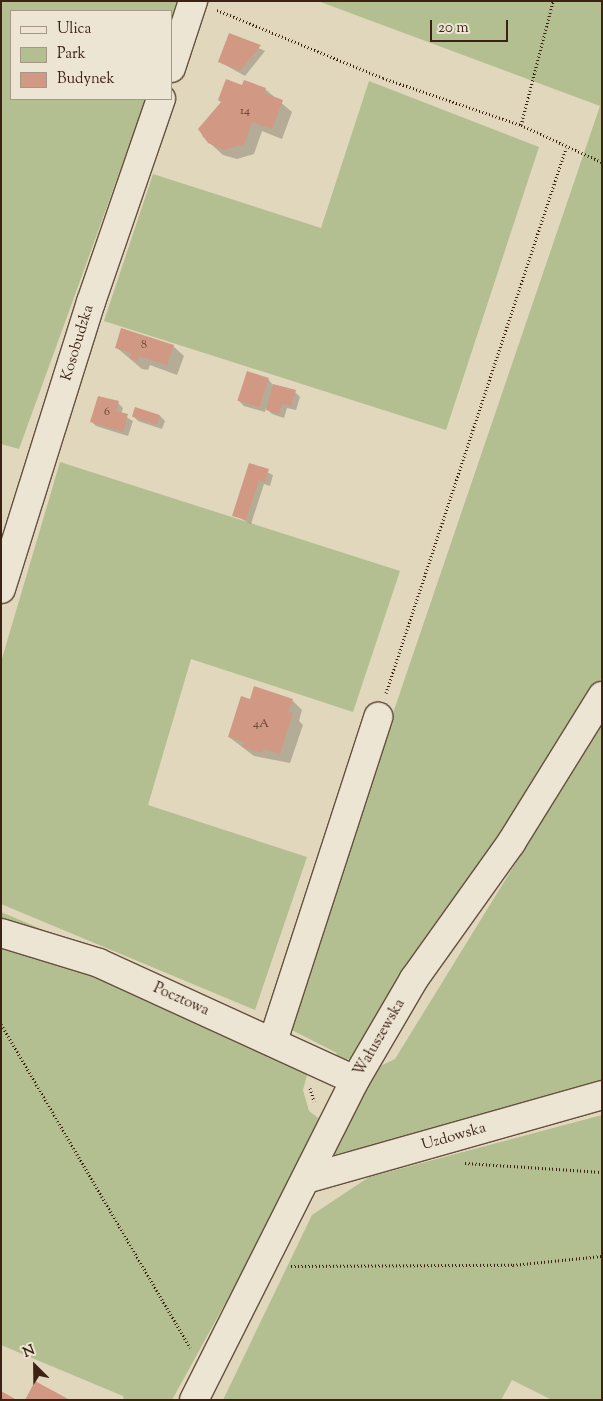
<!DOCTYPE html>
<meta charset="utf-8">
<style>
body{margin:0}
#map{position:relative;width:603px;height:1401px;overflow:hidden;background:#e1d7bd;font-family:"Sorts Mill Goudy",serif}
div>[style]{position:absolute}
.green>*{inset:0;background:#b3be91}
.shadow>*{inset:0;background:#0003}
.building>*{inset:0;background:#d19884;transform-origin:0 0}
.path>*{height:3px;margin-top:-1.5px;transform-origin:0;background:repeating-linear-gradient(90deg,#3d2214 0 1px,transparent 0 3.5px)}
.roads{filter:drop-shadow(1px 0 #664f3e) drop-shadow(-1px 0 #664f3e) drop-shadow(0 1px #664f3e) drop-shadow(0 -1px #664f3e)}
.minor>*{height:28px;margin:-14px;padding:0 14px;transform-origin:14px;border-radius:14px;background:#ece5d4}
span{translate:-50% -50%;white-space:nowrap;text-align:center;line-height:1.15;-webkit-text-stroke:5px #ece5d4;paint-order:stroke}
.number-label{font-size:12px;color:#624030}
.number-label span{-webkit-text-stroke-width:0}
.street-label{font-size:15px;color:#3d2214}
.frame{position:absolute;inset:0;border:2px solid #3d2214;pointer-events:none}
.legend{position:absolute;left:10px;top:10px;width:162px;height:90px;box-sizing:border-box;background:#ece5d4;border:1px solid #a69787;margin:0;padding:6px 9px;list-style:none;font-size:15px;color:#3d2214}
.legend li{display:flex;align-items:center;gap:10px;height:25px}
.legend b{width:25px;border:1px solid #a69787}
.north{position:absolute;left:10px;top:1341px;width:50px;height:50px;-webkit-text-stroke:4px #ece5d4;paint-order:stroke;rotate:337deg;font-size:14px;font-weight:700;line-height:20px;text-align:center;color:#3d2214}
.north::after{content:'';display:block;margin:auto;width:18px;height:22px;background:#3d2214;clip-path:polygon(50% 0,100% 100%,50% 72%,0 100%)}
.scale{position:absolute;left:430px;top:20px;width:78px;height:22px;box-sizing:border-box;border:2px solid #3d2214;border-top:0;padding-left:6px;font-size:15px;line-height:18px;white-space:nowrap;color:#3d2214;-webkit-text-stroke:4px #ece5d4;paint-order:stroke}
</style>
<div id="map">
<div class="green">
<i style="clip-path:polygon(1px 1px,180px 1px,171px 28px,171px 11px,11px 11px,11px 99px,146px 99px,19px 449px,1px 444px)"></i>
<i style="clip-path:polygon(318px 1px,602px 1px,602px 677px,538px 781px,358px 1056px,339px 1062px,334px 1059px,337px 1053px,286px 1027px,600px 106px)"></i>
<i style="clip-path:polygon(369px 81px,539px 147px,446px 430px,104px 321px,153px 174px,321px 228px)"></i>
<i style="clip-path:polygon(60px 462px,400px 571px,353px 712px,191px 659px,148px 805px,307px 857px,255px 1010px,1px 904px,1px 662px)"></i>
<i style="clip-path:polygon(602px 723px,602px 1087px,333px 1155px,331px 1152px,372px 1070px,395px 1059px)"></i>
<i style="clip-path:polygon(1px 912px,72px 942px,1px 923px)"></i>
<i style="clip-path:polygon(1px 945px,107px 976px,308px 1071px,303px 1090px,309px 1111px,321px 1120px,270px 1222px,172px 1400px,124px 1400px,123px 1396px,1px 1345px)"></i>
<i style="clip-path:polygon(602px 1115px,602px 1400px,552px 1400px,512px 1380px,501px 1400px,223px 1400px,312px 1215px,369px 1177px)"></i>
</div>
<div class="shadow">
<i style="clip-path:polygon(230px 35px,265px 51px,245px 76px,220px 62px)"></i>
<i style="clip-path:polygon(242px 86px,265px 89px,292px 112px,282px 139px,262px 131px,254px 154px,237px 159px,223px 155px,202px 136px)"></i>
<i style="clip-path:polygon(173px 346px,184px 356px,177px 375px,150px 365px,148px 370px,142px 369px,116px 347px)"></i>
<i style="clip-path:polygon(268px 379px,273px 385px,295px 392px,300px 397px,296px 410px,287px 408px,284px 418px,272px 414px,266px 408px,265px 412px,244px 406px,239px 401px)"></i>
<i style="clip-path:polygon(118px 403px,123px 408px,121px 414px,133px 421px,128px 436px,96px 426px,91px 421px)"></i>
<i style="clip-path:polygon(136px 408px,160px 416px,165px 421px,162px 429px,138px 421px,133px 416px)"></i>
<i style="clip-path:polygon(250px 464px,273px 475px,270px 486px,264px 484px,251px 524px,234px 515px)"></i>
<i style="clip-path:polygon(292px 700px,302px 710px,299px 721px,303px 725px,290px 763px,254px 756px,229px 737px,250px 701px)"></i>
</div>
<div class="building">
<i style="clip-path:polygon(229px 33px,261px 45px,240px 71px,218px 62px)"></i>
<i style="clip-path:polygon(226px 79px,242px 85px,244px 80px,266px 88px,264px 93px,283px 100px,272px 129px,252px 122px,244px 144px,224px 150px,208px 143px,198px 129px,221px 102px,218px 100px)"></i>
<i style="clip-path:polygon(121px 328px,174px 345px,167px 365px,139px 356px,138px 361px,130px 359px,131px 353px,115px 348px)"></i>
<i style="left:247px;top:371px;width:23px;height:31px;rotate:18deg"></i>
<i style="clip-path:polygon(273px 384px,296px 390px,291px 406px,282px 404px,279px 414px,266px 410px)"></i>
<i style="clip-path:polygon(98px 396px,119px 401px,116px 411px,128px 414px,123px 432px,90px 422px)"></i>
<i style="left:135px;top:407px;width:26px;height:10px;rotate:18deg"></i>
<i style="clip-path:polygon(249px 463px,269px 469px,265px 482px,259px 480px,246px 520px,232px 516px)"></i>
<i style="clip-path:polygon(254px 686px,293px 699px,288px 712px,293px 713px,280px 754px,264px 749px,263px 753px,242px 747px,244px 742px,228px 737px,241px 696px,250px 699px)"></i>
<i style="clip-path:polygon(35px 1381px,70px 1400px,25px 1400px)"></i>
<i style="clip-path:polygon(1px 1391px,17px 1400px,1px 1400px)"></i>
</div>
<div class="path">
<i style="left:217px;top:10px;width:179px;rotate:22.3deg"></i>
<i style="left:383px;top:78px;width:146px;rotate:18.8deg"></i>
<i style="left:521px;top:125px;width:89px;rotate:24.6deg"></i>
<i style="left:521px;top:125px;width:128px;rotate:-75.5deg"></i>
<i style="left:386px;top:693px;width:574px;rotate:-71.72deg"></i>
<i style="left:1px;top:1024px;width:375px;rotate:59.7deg"></i>
<i style="left:310px;top:1088px;width:14px;rotate:73deg"></i>
<i style="left:465px;top:1163px;width:137px;rotate:3.8deg"></i>
<i style="left:291px;top:1266px;width:222px;rotate:-0.3deg"></i>
<i style="left:513px;top:1265px;width:89px;rotate:-5.8deg"></i>
</div>
<div class="roads">
<div class="minor">
<i style="left:171px;top:68px;width:71px;rotate:-71.8deg"></i>
<i style="left:1px;top:589px;width:301px;rotate:-72.6deg"></i>
<i style="left:91px;top:302px;width:215px;rotate:-71deg"></i>
<i style="left:1px;top:933px;width:102px;rotate:17deg"></i>
<i style="left:99px;top:963px;width:281px;rotate:24.6deg"></i>
<i style="left:273px;top:1041px;width:341px;rotate:-72deg"></i>
<i style="left:306px;top:1179px;width:308px;rotate:-15.8deg"></i>
<i style="left:194px;top:1400px;width:358px;rotate:-63.3deg"></i>
<i style="left:355px;top:1080px;width:117px;rotate:-59.7deg"></i>
<i style="left:414px;top:979px;width:167px;rotate:-54.5deg"></i>
<i style="left:511px;top:843px;width:173px;rotate:-58.2deg"></i>
</div>
</div>
<div class="number-label">
<span style="left:245px;top:112px">14</span>
<span style="left:144px;top:346px">8</span>
<span style="left:107px;top:413px">6</span>
<span style="left:261px;top:725px">4A</span>
</div>
<div class="street-label">
<span style="left:78px;top:343px;rotate:-73deg">Kosobudzka</span>
<span style="left:181px;top:1000px;rotate:24deg">Pocztowa</span>
<span style="left:380px;top:1038px;rotate:-60deg">Wałuszewska</span>
<span style="left:454px;top:1137px;rotate:-16deg">Uzdowska</span>
</div>
<div class="frame"></div>
<ul class="legend">
<li><b style="height:6px;background:#ece5d4"></b>Ulica</li>
<li><b style="height:14px;background:#b3be91"></b>Park</li>
<li><b style="height:14px;background:#d19884"></b>Budynek</li>
</ul>
<div class="north">N</div>
<div class="scale">20 m</div>
</div>
